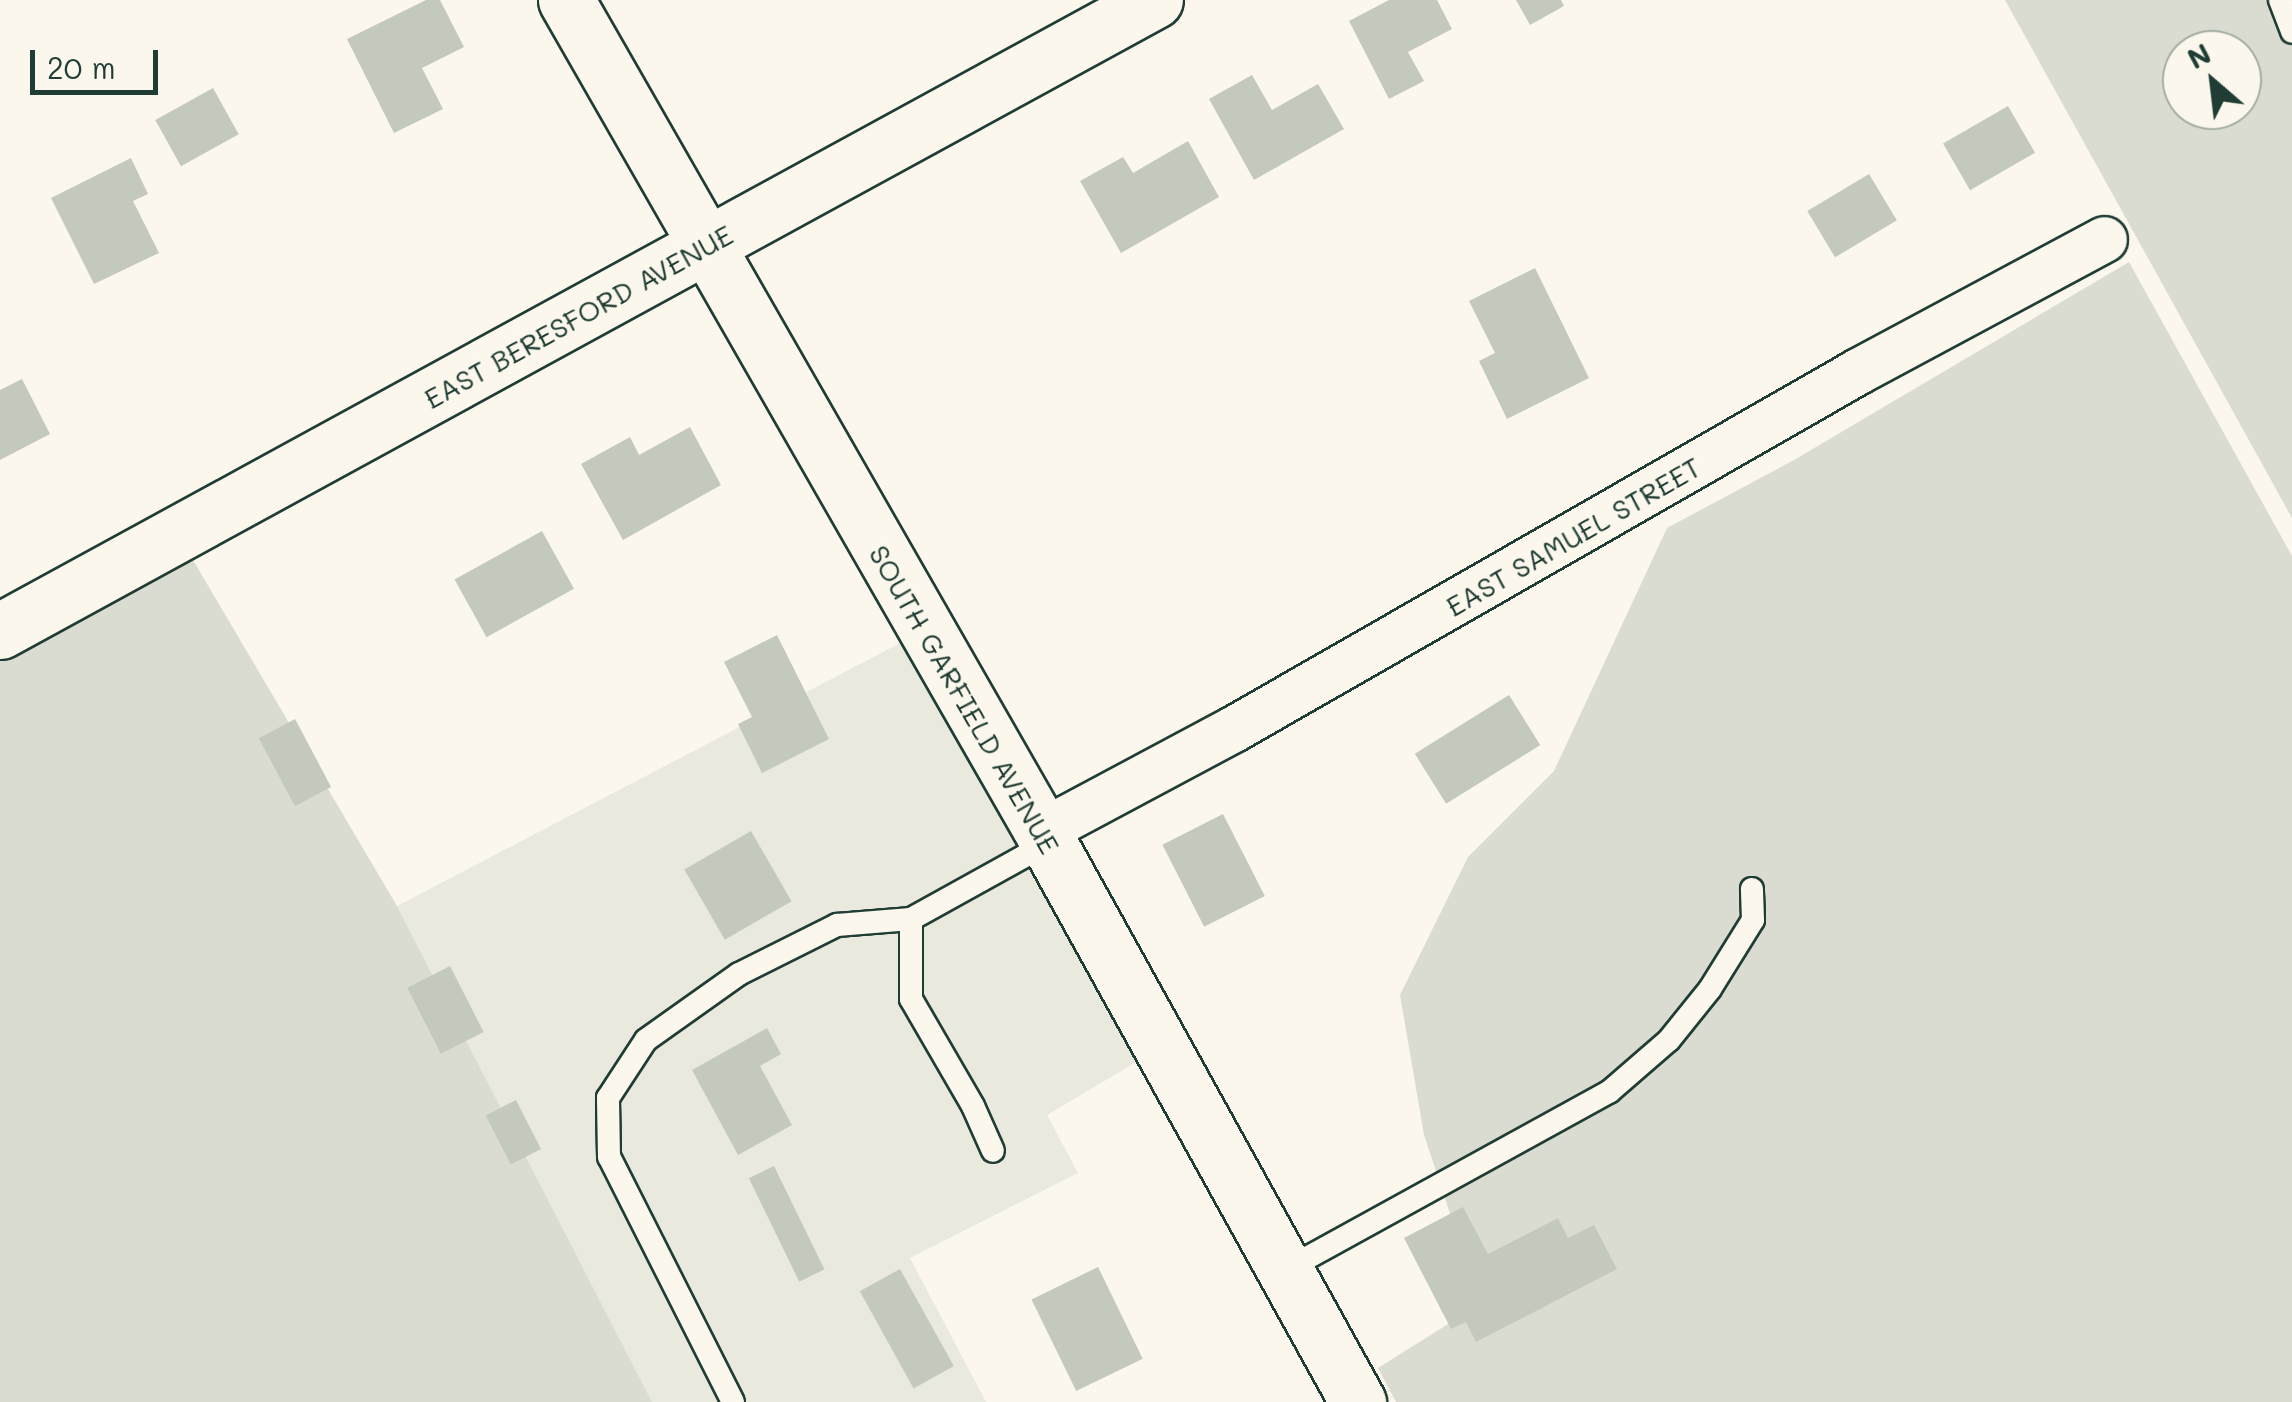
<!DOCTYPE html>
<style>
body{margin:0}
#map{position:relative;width:2292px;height:1402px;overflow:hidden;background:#fbf7ec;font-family:Mali,sans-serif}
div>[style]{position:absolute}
.built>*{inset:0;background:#eae9de}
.green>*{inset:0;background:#dbdcd1}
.building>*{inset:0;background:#c4c9be;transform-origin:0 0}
.roads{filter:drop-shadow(2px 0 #1f3d34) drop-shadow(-2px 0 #1f3d34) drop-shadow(0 2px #1f3d34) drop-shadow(0 -2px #1f3d34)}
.service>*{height:22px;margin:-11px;padding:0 11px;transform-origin:11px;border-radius:11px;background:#fbf7ec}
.minor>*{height:45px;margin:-22.5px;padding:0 22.5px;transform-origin:22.5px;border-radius:22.5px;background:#fbf7ec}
.tertiary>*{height:55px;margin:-27.5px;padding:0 27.5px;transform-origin:27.5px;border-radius:27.5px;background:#fbf7ec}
span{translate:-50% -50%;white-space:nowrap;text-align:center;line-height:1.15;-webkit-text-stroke:9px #fbf7ec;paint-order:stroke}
.street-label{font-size:28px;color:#1f3d34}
.north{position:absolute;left:2162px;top:30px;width:100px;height:100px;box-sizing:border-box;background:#fbf7ec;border:2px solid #a3ada2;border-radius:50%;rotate:332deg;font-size:28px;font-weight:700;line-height:40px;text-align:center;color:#1f3d34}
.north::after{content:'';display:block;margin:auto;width:35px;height:45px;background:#1f3d34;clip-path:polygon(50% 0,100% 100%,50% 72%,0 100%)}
.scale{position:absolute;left:30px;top:50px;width:128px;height:45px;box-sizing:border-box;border:5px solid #1f3d34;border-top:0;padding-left:12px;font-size:30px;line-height:35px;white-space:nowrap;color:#1f3d34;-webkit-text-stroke:8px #fbf7ec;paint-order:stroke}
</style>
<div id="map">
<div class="built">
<i style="clip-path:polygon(906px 640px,1143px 1058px,1047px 1115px,1078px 1173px,910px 1258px,986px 1402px,652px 1402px,397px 906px)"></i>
</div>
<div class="green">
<i style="clip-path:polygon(evenodd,2005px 0,2292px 0,2292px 518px,2005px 0,2182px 50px,2242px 50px,2242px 110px,2182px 110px,2182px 50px)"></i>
<i style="clip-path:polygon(2129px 262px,2292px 556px,2292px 1402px,1396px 1402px,1378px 1368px,1480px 1304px,1424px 1135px,1400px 995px,1468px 857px,1554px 771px,1667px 528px,1794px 460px)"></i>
<i style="clip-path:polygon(190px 555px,397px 906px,652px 1402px,0 1402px,0 659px)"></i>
</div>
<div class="building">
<i style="clip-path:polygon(426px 0,440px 0,464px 47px,422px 68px,443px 109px,394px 133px,347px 39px)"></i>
<i style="clip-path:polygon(1389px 0,1437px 0,1452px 29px,1408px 52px,1424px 81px,1389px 99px,1349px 21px)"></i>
<i style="clip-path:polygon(1516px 0,1561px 0,1564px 6px,1530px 25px)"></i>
<i style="clip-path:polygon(1252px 75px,1272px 110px,1318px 84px,1344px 129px,1254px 180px,1209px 99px)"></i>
<i style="left:213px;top:88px;width:53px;height:66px;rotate:61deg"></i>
<i style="left:2008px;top:106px;width:54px;height:75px;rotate:60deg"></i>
<i style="clip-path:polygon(1188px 141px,1219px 197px,1121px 253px,1080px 181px,1123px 157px,1133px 173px)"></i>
<i style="clip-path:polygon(131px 158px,148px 194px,133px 201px,159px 253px,94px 284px,51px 198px)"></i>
<i style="left:1869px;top:174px;width:54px;height:72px;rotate:59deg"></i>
<i style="clip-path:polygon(1535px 268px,1589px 378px,1507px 419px,1479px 361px,1495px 353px,1469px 301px)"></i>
<i style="clip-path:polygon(22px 379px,50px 434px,0 460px,0 390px)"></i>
<i style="clip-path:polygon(690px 427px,721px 485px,623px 540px,581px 464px,630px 437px,639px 455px)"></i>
<i style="left:542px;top:531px;width:66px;height:100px;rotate:61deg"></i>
<i style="clip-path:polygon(777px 635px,829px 739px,762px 773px,738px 724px,752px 717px,724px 662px)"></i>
<i style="left:1509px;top:695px;width:59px;height:111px;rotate:58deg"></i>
<i style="left:295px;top:719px;width:77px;height:41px;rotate:62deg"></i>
<i style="left:1223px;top:814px;width:92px;height:68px;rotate:63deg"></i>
<i style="left:751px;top:831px;width:81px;height:77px;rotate:60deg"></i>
<i style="left:450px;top:966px;width:74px;height:48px;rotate:63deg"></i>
<i style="clip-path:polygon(767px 1028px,781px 1054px,760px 1066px,792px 1125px,738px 1155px,692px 1070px)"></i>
<i style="left:516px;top:1100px;width:55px;height:34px;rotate:63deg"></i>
<i style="left:774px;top:1166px;width:115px;height:28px;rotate:64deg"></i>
<i style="clip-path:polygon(1463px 1207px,1488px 1254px,1558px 1218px,1568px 1238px,1594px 1225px,1617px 1269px,1476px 1342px,1466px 1322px,1451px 1329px,1404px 1238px)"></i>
<i style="left:1098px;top:1267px;width:102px;height:74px;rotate:64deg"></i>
<i style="left:900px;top:1269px;width:111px;height:46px;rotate:61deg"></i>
</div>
<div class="roads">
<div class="service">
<i style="left:2280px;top:0;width:34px;rotate:69deg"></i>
<i style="left:911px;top:919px;width:80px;rotate:90deg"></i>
<i style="left:911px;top:999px;width:124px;rotate:59.9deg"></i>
<i style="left:973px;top:1106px;width:49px;rotate:66deg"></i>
<i style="left:1285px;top:1270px;width:370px;rotate:-28.8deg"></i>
<i style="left:1609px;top:1092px;width:79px;rotate:-40.9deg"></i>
<i style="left:1669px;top:1040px;width:65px;rotate:-51.2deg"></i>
<i style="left:1710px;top:989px;width:81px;rotate:-58.1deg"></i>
<i style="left:1753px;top:920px;width:31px;rotate:-92deg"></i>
<i style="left:733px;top:1402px;width:275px;rotate:-116.8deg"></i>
<i style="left:609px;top:1157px;width:59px;rotate:-91deg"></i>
<i style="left:608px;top:1098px;width:69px;rotate:-56.8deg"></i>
<i style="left:646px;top:1040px;width:114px;rotate:-35.4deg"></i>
<i style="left:739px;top:974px;width:110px;rotate:-26.6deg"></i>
<i style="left:837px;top:925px;width:74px;rotate:-4.6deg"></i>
<i style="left:911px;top:919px;width:157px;rotate:-29deg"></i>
</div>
<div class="minor">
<i style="left:1042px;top:831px;width:217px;rotate:-28.1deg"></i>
<i style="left:1233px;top:729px;width:720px;rotate:-29.8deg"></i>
<i style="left:1858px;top:371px;width:279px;rotate:-28.2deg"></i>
</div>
<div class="tertiary">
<i style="left:566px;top:0;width:958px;rotate:60.2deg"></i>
<i style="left:1042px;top:831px;width:653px;rotate:61.04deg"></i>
<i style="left:0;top:631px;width:1316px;rotate:-28.65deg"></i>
</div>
</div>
<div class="street-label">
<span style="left:578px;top:316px;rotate:-29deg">EAST BERESFORD AVENUE</span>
<span style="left:1573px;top:536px;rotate:-30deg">EAST SAMUEL STREET</span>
<span style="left:965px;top:699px;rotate:60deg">SOUTH GARFIELD AVENUE</span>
</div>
<div class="north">N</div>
<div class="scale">20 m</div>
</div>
